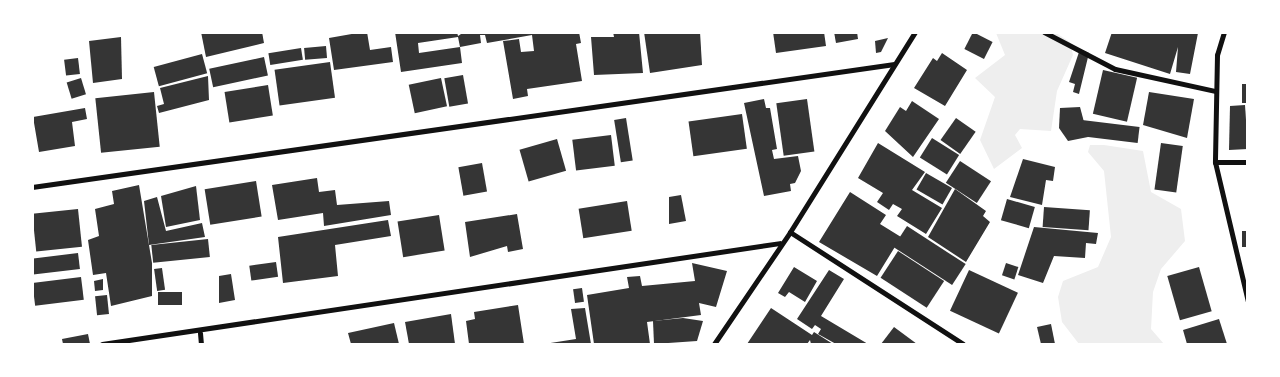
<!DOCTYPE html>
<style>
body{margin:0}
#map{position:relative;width:1280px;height:377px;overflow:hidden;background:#fff;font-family:Montserrat,sans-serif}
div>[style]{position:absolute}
.green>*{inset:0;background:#eee}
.building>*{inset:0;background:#353535;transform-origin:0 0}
.minor>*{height:5px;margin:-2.5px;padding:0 2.5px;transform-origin:2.5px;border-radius:2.5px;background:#111}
span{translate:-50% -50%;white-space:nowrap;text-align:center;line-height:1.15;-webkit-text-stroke:4px #fff;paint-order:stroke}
.frame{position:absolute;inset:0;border:34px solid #fff;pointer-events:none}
</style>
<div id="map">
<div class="green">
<i style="clip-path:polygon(996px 33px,1056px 33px,1070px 42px,1073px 55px,1057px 91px,1051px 131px,1020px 129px,1015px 135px,1022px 148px,994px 169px,980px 140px,995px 97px,975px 78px,1005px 55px)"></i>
<i style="clip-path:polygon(1104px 145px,1143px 151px,1151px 192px,1181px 209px,1185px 241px,1161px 269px,1153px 292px,1151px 329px,1164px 344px,1079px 344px,1062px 322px,1058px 297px,1063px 281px,1098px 267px,1111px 237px,1104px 171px,1088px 152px,1090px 145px)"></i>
</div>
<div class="building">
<i style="clip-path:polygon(201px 32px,262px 32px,264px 43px,206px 57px)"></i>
<i style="clip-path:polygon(363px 32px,367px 32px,370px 50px,391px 47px,393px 62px,334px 70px,329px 38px)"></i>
<i style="clip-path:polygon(evenodd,395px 32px,457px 32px,458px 36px,464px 32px,579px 32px,581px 43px,576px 44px,582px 81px,527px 89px,528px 96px,513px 99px,503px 41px,519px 39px,521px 52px,534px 51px,532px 35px,487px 43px,485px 35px,480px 35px,481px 43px,460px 47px,462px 63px,401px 72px,395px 32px,458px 37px,460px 47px,419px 53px,418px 43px,458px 37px)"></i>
<i style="clip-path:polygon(613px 32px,639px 32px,643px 73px,594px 75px,591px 37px,614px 37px)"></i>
<i style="clip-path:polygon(644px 32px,700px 32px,702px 65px,650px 73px)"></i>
<i style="clip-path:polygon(773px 32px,824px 32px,826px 46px,776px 53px)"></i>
<i style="clip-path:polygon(834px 32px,857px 32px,858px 39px,836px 43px)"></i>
<i style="left:973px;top:32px;width:22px;height:19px;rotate:27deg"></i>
<i style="clip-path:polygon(1112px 32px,1198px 33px,1190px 74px,1176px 72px,1178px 47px,1170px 74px,1105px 53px)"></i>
<i style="clip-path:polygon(121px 37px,122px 79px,93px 83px,89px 41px)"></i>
<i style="clip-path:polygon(888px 38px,881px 52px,876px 53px,875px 41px)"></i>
<i style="left:326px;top:46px;width:12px;height:22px;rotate:85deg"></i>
<i style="left:301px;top:48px;width:12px;height:33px;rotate:81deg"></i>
<i style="clip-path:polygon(1080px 49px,1089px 53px,1079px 94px,1073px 92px,1075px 84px,1069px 82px)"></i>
<i style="clip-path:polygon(942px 53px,967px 70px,945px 106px,914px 88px,933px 58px,937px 61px)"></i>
<i style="left:202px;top:54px;width:20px;height:50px;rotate:75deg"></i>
<i style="left:264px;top:57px;width:19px;height:56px;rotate:78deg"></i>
<i style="left:78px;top:58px;width:16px;height:14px;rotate:83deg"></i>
<i style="left:330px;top:62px;width:36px;height:56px;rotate:82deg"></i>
<i style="left:1103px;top:70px;width:35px;height:45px;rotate:13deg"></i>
<i style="left:463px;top:75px;width:29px;height:19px;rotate:80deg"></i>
<i style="clip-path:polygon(208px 76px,209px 100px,159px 113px,157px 106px,164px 104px,160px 88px)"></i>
<i style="left:81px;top:78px;width:17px;height:15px;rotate:73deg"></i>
<i style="left:441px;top:78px;width:29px;height:33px;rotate:78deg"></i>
<i style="left:1242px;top:84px;width:6px;height:19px"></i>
<i style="left:268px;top:85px;width:31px;height:44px;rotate:81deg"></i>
<i style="left:154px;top:92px;width:55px;height:59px;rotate:84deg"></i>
<i style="clip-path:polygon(1149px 92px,1194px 99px,1187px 138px,1143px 125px)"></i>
<i style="clip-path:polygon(764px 99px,766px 108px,770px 108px,777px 149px,772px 150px,774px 159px,798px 156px,801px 171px,795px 183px,790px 184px,791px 191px,764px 196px,744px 103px)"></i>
<i style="left:807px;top:99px;width:53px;height:31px;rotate:82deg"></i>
<i style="clip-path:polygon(912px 101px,939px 119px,913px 157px,885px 131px,900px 107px,906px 111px)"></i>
<i style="clip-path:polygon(1245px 105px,1248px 149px,1229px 150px,1230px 106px)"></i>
<i style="clip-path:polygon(1080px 107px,1088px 137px,1068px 141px,1059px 128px,1060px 108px)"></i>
<i style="clip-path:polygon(85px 108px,87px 119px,72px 122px,75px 146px,39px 152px,33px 117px)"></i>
<i style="left:742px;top:114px;width:35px;height:54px;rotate:82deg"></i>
<i style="left:626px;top:118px;width:43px;height:12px;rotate:81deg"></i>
<i style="left:956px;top:118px;width:24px;height:27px;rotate:35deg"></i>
<i style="left:1082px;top:120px;width:58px;height:16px;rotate:7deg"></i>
<i style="left:611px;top:135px;width:31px;height:39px;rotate:83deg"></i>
<i style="left:932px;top:138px;width:32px;height:23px;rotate:32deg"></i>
<i style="left:557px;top:139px;width:33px;height:39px;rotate:74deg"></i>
<i style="clip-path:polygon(878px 143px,925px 172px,912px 190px,942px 208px,926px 234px,897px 216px,902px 209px,893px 204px,889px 210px,877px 202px,883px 193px,858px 178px)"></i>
<i style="left:1161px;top:143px;width:22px;height:47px;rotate:8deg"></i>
<i style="clip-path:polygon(1023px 159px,1055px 167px,1053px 181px,1046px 180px,1042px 205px,1010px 197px)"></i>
<i style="left:960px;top:161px;width:37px;height:26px;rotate:33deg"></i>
<i style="left:482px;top:163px;width:29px;height:24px;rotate:80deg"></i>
<i style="left:926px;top:173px;width:30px;height:19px;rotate:30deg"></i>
<i style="clip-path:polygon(317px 178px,319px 192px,335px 190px,337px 205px,389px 201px,391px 215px,324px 226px,323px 213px,278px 220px,272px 185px)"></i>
<i style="left:256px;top:181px;width:36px;height:52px;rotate:81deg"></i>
<i style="clip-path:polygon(139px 185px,152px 263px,152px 296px,111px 306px,106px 273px,93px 275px,88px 240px,99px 236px,95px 209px,114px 204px,112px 191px)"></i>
<i style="clip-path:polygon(196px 186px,200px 220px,166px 227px,161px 196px)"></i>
<i style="clip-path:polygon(955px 189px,986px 211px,983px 216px,990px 222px,966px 262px,928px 237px)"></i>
<i style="clip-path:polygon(850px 192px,886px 215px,880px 224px,901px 237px,877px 276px,819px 242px)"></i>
<i style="clip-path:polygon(681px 195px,686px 221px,669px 224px,669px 197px)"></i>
<i style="clip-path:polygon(157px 197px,166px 231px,202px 223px,205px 237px,149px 245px,144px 201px)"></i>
<i style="left:1007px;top:199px;width:29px;height:22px;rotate:16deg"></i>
<i style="left:627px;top:201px;width:30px;height:49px;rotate:81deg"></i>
<i style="left:1044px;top:207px;width:46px;height:20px;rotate:4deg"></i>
<i style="left:78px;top:209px;width:38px;height:46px;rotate:84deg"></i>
<i style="clip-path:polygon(517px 214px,523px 249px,508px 252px,507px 246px,470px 257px,465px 222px)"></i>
<i style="left:439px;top:215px;width:36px;height:42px;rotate:81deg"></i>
<i style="clip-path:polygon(388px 220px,391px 236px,335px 245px,338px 276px,283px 283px,278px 237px)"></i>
<i style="left:907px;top:226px;width:70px;height:25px;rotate:33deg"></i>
<i style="clip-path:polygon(1034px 227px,1098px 233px,1096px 244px,1086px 243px,1085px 258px,1054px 256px,1043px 283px,1018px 275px)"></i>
<i style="left:1242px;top:231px;width:6px;height:16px"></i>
<i style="left:208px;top:239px;width:18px;height:57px;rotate:84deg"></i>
<i style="left:898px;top:251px;width:55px;height:32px;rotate:33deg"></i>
<i style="left:78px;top:253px;width:16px;height:47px;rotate:83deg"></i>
<i style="left:276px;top:262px;width:15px;height:27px;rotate:82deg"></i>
<i style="clip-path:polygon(692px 263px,727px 271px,716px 307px,699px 303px,701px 315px,647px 322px,650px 344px,594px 344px,587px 295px,629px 288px,627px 277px,640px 276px,642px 286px,695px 281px)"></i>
<i style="left:1006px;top:263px;width:13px;height:13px;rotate:18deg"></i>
<i style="clip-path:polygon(794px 267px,817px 281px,805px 302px,789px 292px,785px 297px,778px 293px)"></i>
<i style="left:1199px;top:267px;width:46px;height:33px;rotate:74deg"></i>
<i style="left:162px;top:268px;width:22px;height:8px;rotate:82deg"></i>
<i style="clip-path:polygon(829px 270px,844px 279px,821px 316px,868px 344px,836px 344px,818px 334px,821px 329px,815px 325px,812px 329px,797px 319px)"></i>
<i style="left:969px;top:270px;width:54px;height:45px;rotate:25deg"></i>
<i style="clip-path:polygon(231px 274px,235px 300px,219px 303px,219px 276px)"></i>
<i style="left:81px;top:277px;width:23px;height:49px;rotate:83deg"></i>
<i style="clip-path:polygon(103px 279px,103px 290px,95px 291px,94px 281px)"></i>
<i style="left:582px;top:288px;width:14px;height:9px;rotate:82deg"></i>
<i style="left:182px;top:292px;width:13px;height:24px;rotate:90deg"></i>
<i style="left:107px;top:295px;width:19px;height:12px;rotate:84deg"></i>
<i style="clip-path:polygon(518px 305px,524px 344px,469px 344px,466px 321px,475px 319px,474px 312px)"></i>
<i style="clip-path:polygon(585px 308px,591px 344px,544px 344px,576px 339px,571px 309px)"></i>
<i style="clip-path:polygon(771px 308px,812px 335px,814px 332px,833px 344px,811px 344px,810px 340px,807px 344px,747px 344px)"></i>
<i style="clip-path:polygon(451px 314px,455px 344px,409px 344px,405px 322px)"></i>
<i style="clip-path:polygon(683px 318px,703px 321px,697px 341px,654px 344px,653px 321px)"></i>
<i style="clip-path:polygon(1219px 319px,1227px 344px,1187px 344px,1183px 330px)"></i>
<i style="clip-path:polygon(394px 323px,399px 344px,351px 344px,348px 333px)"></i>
<i style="clip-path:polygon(1051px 324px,1055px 344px,1041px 344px,1037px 327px)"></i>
<i style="clip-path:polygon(894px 327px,917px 344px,881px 344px)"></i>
<i style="clip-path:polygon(88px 334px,90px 344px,63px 344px,62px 339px)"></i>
</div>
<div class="minor">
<i style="left:1044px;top:32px;width:80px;rotate:27.5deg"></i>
<i style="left:1115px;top:69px;width:102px;rotate:12.4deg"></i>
<i style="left:1224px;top:32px;width:24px;rotate:107deg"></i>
<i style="left:1217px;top:55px;width:107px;rotate:91.1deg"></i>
<i style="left:1215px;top:162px;width:144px;rotate:76.7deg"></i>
<i style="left:1215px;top:162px;width:33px"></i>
<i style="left:32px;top:187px;width:871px;rotate:-8.12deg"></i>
<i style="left:790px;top:232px;width:206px;rotate:32.9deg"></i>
<i style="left:200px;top:333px;width:11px;rotate:85deg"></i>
<i style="left:102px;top:344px;width:685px;rotate:-8.47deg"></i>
<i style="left:714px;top:344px;width:135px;rotate:-55.8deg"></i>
<i style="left:790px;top:232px;width:236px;rotate:-58deg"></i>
</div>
<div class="frame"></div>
</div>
